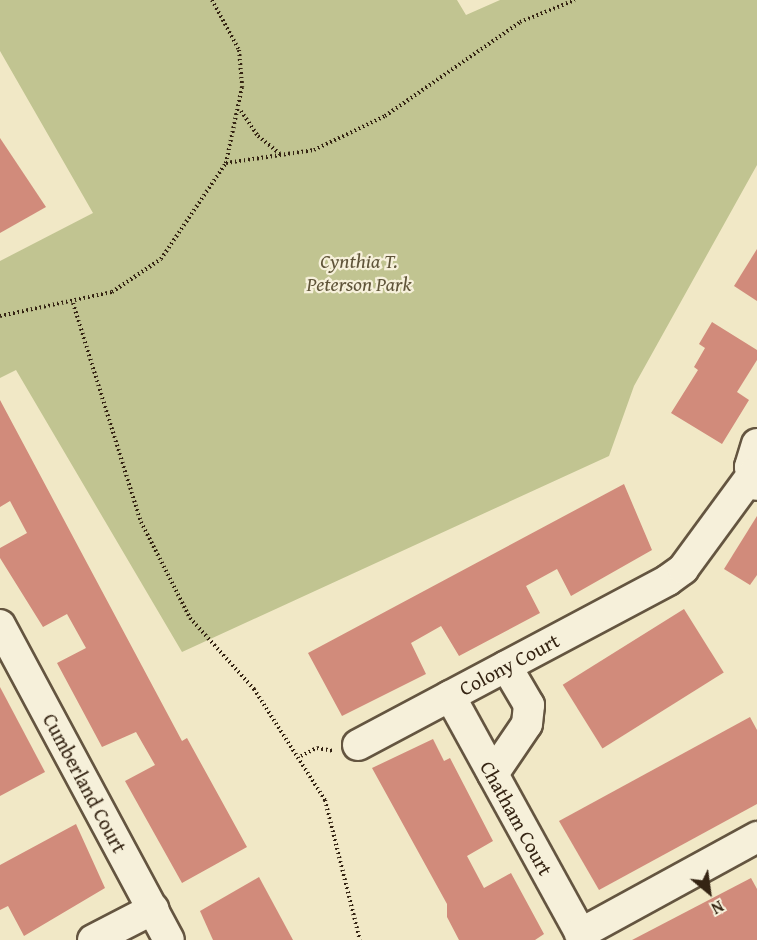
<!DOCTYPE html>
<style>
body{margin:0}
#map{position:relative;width:757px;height:940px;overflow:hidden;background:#f1e8c6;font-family:"Gentium Book Plus",serif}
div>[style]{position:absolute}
.green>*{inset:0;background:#c1c491}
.building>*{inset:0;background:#d18b7b;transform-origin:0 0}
.path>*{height:4px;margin-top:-2px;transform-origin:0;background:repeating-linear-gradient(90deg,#352413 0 1.5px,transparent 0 4.5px)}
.roads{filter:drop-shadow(2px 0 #645540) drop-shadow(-2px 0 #645540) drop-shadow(0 2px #645540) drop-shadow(0 -2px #645540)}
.minor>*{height:30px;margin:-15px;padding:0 15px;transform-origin:15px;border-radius:15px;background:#f6f0da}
span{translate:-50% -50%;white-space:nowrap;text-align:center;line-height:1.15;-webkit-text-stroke:4.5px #f6f0da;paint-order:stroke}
.park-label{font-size:20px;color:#5f5439;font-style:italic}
.street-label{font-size:20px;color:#352413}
.north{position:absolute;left:679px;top:862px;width:60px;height:60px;-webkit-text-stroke:4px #f6f0da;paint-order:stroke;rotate:151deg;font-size:16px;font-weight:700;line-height:24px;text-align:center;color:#352413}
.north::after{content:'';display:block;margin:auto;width:21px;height:27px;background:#352413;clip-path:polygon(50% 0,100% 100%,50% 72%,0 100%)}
</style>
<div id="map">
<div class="green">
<i style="clip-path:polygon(0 0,457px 0,466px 15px,500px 0,757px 0,757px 165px,634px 386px,609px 456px,182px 652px,16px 370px,0 378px,0 261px,93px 213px,0 51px)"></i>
</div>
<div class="building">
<i style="clip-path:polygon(0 138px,46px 207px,0 233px)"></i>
<i style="clip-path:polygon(757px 249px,757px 301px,734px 286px)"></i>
<i style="clip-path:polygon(712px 322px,757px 350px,757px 360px,737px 392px,749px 400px,722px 444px,671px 413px,698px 370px,694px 367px,705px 348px,699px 344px)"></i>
<i style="clip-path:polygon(0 400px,182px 741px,187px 738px,247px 847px,182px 883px,125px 781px,155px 765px,136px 732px,102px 747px,57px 663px,86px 648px,67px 614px,43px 627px,0 558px,0 548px,27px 533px,10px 501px,0 507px)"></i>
<i style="clip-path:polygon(624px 484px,652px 550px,571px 596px,557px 569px,526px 586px,540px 613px,459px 656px,441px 626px,411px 643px,426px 674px,342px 716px,308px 653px)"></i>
<i style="clip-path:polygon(757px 516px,757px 575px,750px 585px,724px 569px)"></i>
<i style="left:684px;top:609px;width:75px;height:143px;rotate:58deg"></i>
<i style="clip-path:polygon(0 687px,45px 772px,0 796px)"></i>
<i style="clip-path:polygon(750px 717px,757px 730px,757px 804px,599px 890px,559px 821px)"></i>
<i style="clip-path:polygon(433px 739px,444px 761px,450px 758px,493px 841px,467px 856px,484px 888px,511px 873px,544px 934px,535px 940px,459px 940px,447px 917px,447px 904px,372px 768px)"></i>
<i style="clip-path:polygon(76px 824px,105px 888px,24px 936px,8px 906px,0 910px,0 865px)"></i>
<i style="clip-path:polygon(259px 877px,293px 940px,213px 940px,200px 911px)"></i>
<i style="clip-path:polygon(751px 878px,757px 889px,757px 940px,632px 940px)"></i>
</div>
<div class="path">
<i style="left:212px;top:0;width:57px;rotate:61.6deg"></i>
<i style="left:239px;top:50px;width:37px;rotate:85deg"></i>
<i style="left:242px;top:87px;width:78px;rotate:101.9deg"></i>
<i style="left:241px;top:111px;width:30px;rotate:56deg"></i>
<i style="left:258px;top:136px;width:28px;rotate:39deg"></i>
<i style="left:73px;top:303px;width:229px;rotate:72.8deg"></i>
<i style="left:141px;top:522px;width:108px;rotate:63deg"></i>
<i style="left:190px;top:618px;width:96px;rotate:48deg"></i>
<i style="left:254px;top:689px;width:132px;rotate:57.4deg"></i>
<i style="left:325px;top:800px;width:144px;rotate:76deg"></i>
<i style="left:0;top:316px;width:115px;rotate:-12.1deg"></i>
<i style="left:112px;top:292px;width:59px;rotate:-34deg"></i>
<i style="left:161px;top:259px;width:116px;rotate:-55.9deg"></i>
<i style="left:226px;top:163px;width:89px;rotate:-8.4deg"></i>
<i style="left:314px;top:150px;width:79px;rotate:-25.6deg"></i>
<i style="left:385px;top:116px;width:165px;rotate:-34.8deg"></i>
<i style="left:520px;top:22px;width:59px;rotate:-21.8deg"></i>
<i style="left:301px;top:756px;width:18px;rotate:-27deg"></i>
<i style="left:317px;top:748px;width:17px;rotate:10deg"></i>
</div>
<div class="roads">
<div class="minor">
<i style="left:757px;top:444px;width:24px;rotate:107deg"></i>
<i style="left:750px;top:467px;width:19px;rotate:69deg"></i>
<i style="left:0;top:625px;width:357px;rotate:61.8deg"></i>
<i style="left:450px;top:696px;width:278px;rotate:61.2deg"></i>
<i style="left:358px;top:745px;width:351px;rotate:-28deg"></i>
<i style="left:668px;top:580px;width:19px;rotate:-36deg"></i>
<i style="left:683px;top:569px;width:117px;rotate:-53.7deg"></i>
<i style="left:493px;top:774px;width:60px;rotate:-55.8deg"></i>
<i style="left:527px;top:724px;width:19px;rotate:-84deg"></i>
<i style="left:529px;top:705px;width:45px;rotate:-120.5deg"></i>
<i style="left:580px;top:934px;width:202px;rotate:-28.7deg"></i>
<i style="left:93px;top:940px;width:68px;rotate:-27.3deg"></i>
</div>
</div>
<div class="park-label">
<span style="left:359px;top:272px">Cynthia T.<br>Peterson Park</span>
</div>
<div class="street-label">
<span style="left:509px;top:664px;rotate:-28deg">Colony Court</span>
<span style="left:85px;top:783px;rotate:62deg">Cumberland Court</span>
<span style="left:517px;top:818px;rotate:61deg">Chatham Court</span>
</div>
<div class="north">N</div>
</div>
